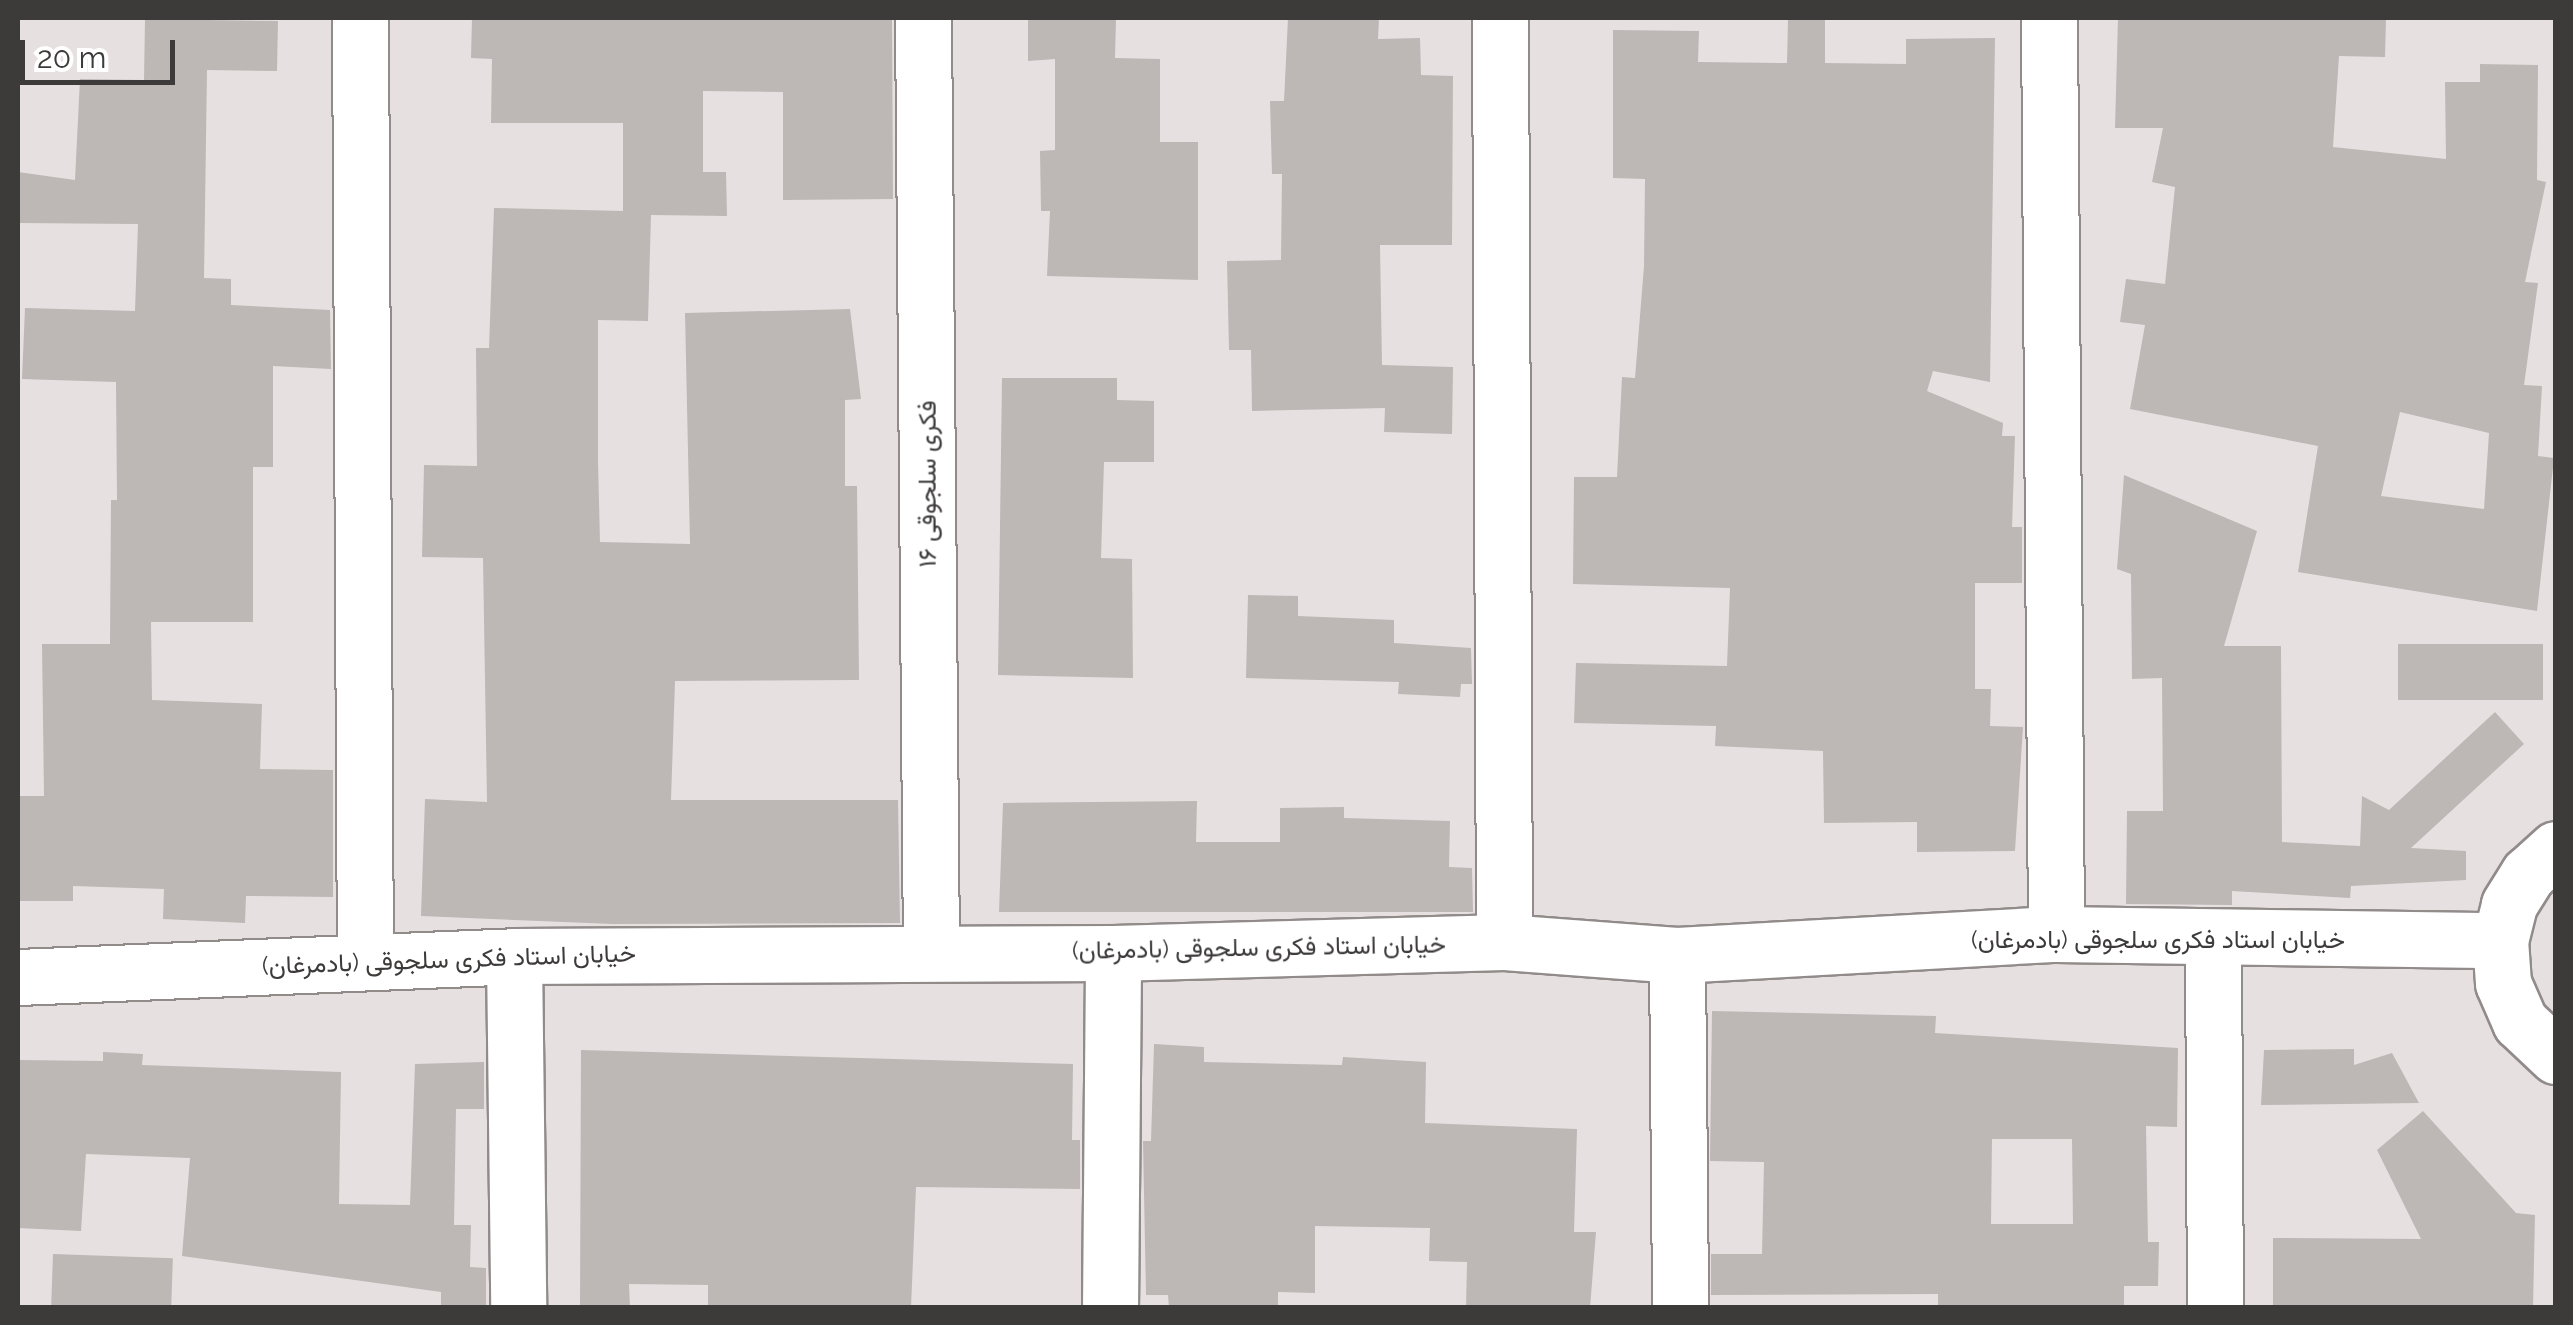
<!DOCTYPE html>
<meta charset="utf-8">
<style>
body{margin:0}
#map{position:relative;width:2573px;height:1325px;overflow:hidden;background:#e7e0e0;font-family:Raleway,Vazirmatn,sans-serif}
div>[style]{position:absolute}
.building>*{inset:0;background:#bdb7b6;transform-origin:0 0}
.roads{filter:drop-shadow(2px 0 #918b8a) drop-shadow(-2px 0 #918b8a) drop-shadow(0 2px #918b8a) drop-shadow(0 -2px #918b8a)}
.minor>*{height:55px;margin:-27.5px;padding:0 27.5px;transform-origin:27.5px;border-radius:27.5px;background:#fff}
.major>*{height:55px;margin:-27.5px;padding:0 27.5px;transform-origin:27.5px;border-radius:27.5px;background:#fff}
span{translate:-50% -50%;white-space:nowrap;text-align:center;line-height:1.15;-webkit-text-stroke:9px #fff;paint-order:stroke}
.street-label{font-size:25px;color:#3d3a3a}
.frame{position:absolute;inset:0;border:20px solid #3d3a3a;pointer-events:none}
.scale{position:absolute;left:20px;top:40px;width:155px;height:45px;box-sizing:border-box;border:5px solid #3d3a3a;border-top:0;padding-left:12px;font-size:30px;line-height:35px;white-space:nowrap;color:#3d3a3a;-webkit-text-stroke:8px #fff;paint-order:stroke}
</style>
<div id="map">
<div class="building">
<i style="clip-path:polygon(472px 18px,892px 18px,893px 199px,783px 200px,783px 92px,703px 91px,703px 172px,726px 172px,727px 216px,651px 215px,648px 321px,598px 320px,598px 462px,600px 542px,690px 544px,685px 313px,850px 309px,861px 399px,845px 400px,845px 486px,857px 486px,859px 680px,675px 681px,671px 800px,898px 800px,900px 923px,613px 924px,421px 916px,425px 799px,487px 802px,483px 558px,422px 557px,424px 465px,477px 466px,476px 348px,489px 348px,494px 208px,623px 211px,623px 123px,491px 123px,492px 59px,471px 58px)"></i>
<i style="clip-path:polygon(1028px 18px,1116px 18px,1115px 58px,1160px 59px,1160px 142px,1198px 142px,1198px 280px,1047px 276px,1050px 211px,1041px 211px,1040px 151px,1055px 150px,1055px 59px,1028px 61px)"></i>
<i style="clip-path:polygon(1288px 18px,1379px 18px,1378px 39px,1420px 38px,1421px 75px,1453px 76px,1452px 245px,1380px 245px,1382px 365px,1453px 367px,1452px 434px,1384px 432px,1385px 408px,1252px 411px,1251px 350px,1229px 350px,1227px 261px,1281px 260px,1282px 174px,1272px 174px,1270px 101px,1284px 101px)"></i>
<i style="clip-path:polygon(1788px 18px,1825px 18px,1825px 63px,1906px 64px,1906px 39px,1995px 38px,1990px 382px,1933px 371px,1927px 391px,2003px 423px,2002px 436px,2015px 436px,2012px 527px,2022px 527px,2022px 583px,1975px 583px,1975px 689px,1991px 689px,1990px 726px,2023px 727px,2015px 851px,1917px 852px,1917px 822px,1824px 823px,1823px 751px,1715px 746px,1716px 726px,1574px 723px,1576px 663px,1727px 666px,1730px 588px,1573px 584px,1574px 477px,1617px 477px,1622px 377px,1635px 378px,1644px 266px,1645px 179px,1613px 178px,1613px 30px,1699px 31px,1698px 62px,1787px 63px)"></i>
<i style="clip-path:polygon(evenodd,2118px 18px,2386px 18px,2385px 57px,2339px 56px,2333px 147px,2446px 159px,2445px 82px,2480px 82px,2480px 64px,2538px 65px,2537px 180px,2546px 182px,2525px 282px,2538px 283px,2524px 385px,2542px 386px,2538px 456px,2554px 458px,2537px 611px,2298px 572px,2318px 446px,2130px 409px,2145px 325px,2120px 322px,2126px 279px,2165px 284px,2175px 187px,2152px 182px,2163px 128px,2115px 128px,2118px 18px,2400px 412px,2489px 433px,2484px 509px,2381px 496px,2400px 412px)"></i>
<i style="clip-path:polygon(145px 19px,278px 21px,277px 71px,207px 70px,204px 278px,231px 279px,231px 305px,330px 310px,331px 369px,273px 366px,273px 467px,253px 467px,253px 622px,151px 622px,152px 700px,262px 704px,260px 769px,333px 770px,333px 897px,246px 896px,245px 923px,163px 919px,164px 889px,73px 886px,73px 901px,18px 901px,18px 796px,44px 796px,42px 644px,110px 644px,111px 500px,117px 500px,116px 382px,22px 379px,25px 308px,135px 311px,138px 224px,18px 223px,18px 172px,75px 180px,80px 79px,144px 80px)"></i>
<i style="clip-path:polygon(1002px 378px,1117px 378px,1117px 400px,1154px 401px,1154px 462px,1104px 462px,1101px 558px,1132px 559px,1133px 678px,998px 675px)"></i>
<i style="clip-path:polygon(2124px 475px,2257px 531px,2224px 646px,2281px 646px,2282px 842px,2360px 846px,2362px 796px,2389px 810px,2495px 712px,2524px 744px,2411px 848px,2466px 851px,2466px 880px,2351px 886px,2350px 898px,2232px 891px,2232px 905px,2126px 904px,2127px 811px,2163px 811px,2162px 678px,2132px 679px,2131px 574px,2117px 569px)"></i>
<i style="clip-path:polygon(1248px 595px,1298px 596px,1298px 616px,1394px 620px,1394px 643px,1471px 648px,1472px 684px,1461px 684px,1460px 697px,1398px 694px,1399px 682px,1246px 678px)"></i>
<i style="left:2543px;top:644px;width:56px;height:145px;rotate:90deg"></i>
<i style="clip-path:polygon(1197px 801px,1196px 842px,1280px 842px,1280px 808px,1344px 807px,1344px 818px,1450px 821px,1449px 867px,1472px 868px,1473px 912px,999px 912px,1003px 803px)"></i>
<i style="clip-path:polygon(evenodd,1712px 1011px,1936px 1016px,1935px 1033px,2178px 1048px,2177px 1127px,2146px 1126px,2148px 1242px,2159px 1242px,2158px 1286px,2124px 1286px,2124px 1308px,1938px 1308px,1938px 1294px,1711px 1295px,1711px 1254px,1762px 1254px,1764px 1162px,1710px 1161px,1712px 1011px,1992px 1139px,2072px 1139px,2073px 1224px,1991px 1224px,1992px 1139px)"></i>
<i style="clip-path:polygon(1154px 1044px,1204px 1047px,1204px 1062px,1342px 1065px,1343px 1057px,1426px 1062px,1425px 1123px,1577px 1129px,1574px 1232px,1596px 1232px,1590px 1308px,1466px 1308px,1467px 1262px,1429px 1261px,1430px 1228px,1315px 1226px,1315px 1293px,1278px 1292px,1278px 1308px,1169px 1308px,1168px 1295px,1146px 1295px,1143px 1141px,1151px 1141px)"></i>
<i style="clip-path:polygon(2354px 1049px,2354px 1065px,2392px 1053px,2419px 1103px,2261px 1105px,2264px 1050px)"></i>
<i style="clip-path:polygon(581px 1050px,1073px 1064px,1072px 1140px,1080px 1140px,1080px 1189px,916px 1187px,911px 1308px,708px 1308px,708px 1285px,629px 1284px,630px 1308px,580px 1308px)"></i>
<i style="clip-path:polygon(103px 1052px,143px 1054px,142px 1065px,341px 1072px,339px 1204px,410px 1205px,415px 1064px,484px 1062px,484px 1109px,456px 1109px,454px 1225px,471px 1225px,470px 1267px,486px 1268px,486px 1308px,441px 1308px,441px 1292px,182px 1256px,190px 1158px,86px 1154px,81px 1231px,18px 1228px,18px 1060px,103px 1061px)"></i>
<i style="clip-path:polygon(2423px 1111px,2516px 1213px,2535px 1215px,2533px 1308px,2273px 1308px,2273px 1238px,2421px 1239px,2377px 1150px)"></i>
<i style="left:53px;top:1254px;width:120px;height:54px;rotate:2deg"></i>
</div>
<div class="roads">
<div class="minor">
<i style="left:360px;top:18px;width:941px;rotate:89.7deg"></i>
<i style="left:923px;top:18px;width:932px;rotate:89.51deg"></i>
<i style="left:1500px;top:18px;width:924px;rotate:89.75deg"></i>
<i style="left:2049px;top:18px;width:916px;rotate:89.56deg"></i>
<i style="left:2213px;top:937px;width:371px;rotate:89.7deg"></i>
<i style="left:1677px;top:955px;width:353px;rotate:89.5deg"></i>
<i style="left:514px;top:956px;width:352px;rotate:89.3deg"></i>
<i style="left:18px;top:977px;width:496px;rotate:-2.4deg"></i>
<i style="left:514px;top:956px;width:599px;rotate:-0.29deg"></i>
<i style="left:1113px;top:953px;width:391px;rotate:-1.6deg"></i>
<i style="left:1504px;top:942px;width:173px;rotate:4.3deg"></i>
<i style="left:1677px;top:955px;width:380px;rotate:-3.2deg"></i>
<i style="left:2056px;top:934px;width:444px;rotate:0.8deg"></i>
<i style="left:1110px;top:1308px;width:355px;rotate:-89.5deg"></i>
</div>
<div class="major">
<i style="left:2556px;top:849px;width:38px;rotate:138deg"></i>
<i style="left:2528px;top:874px;width:36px;rotate:122deg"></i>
<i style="left:2509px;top:905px;width:36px;rotate:104deg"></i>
<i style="left:2500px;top:940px;width:43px;rotate:86deg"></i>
<i style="left:2503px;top:983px;width:43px;rotate:66.4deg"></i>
<i style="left:2520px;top:1022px;width:50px;rotate:43.4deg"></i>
</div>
</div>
<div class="street-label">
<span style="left:927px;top:484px;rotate:-90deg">فکری سلجوقی ۱۶</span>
<span style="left:2158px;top:939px">خیابان استاد فکری سلجوقی (بادمرغان)</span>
<span style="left:1259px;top:947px;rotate:-1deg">خیابان استاد فکری سلجوقی (بادمرغان)</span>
<span style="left:449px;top:959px;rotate:-2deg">خیابان استاد فکری سلجوقی (بادمرغان)</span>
</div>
<div class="frame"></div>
<div class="scale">20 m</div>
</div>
